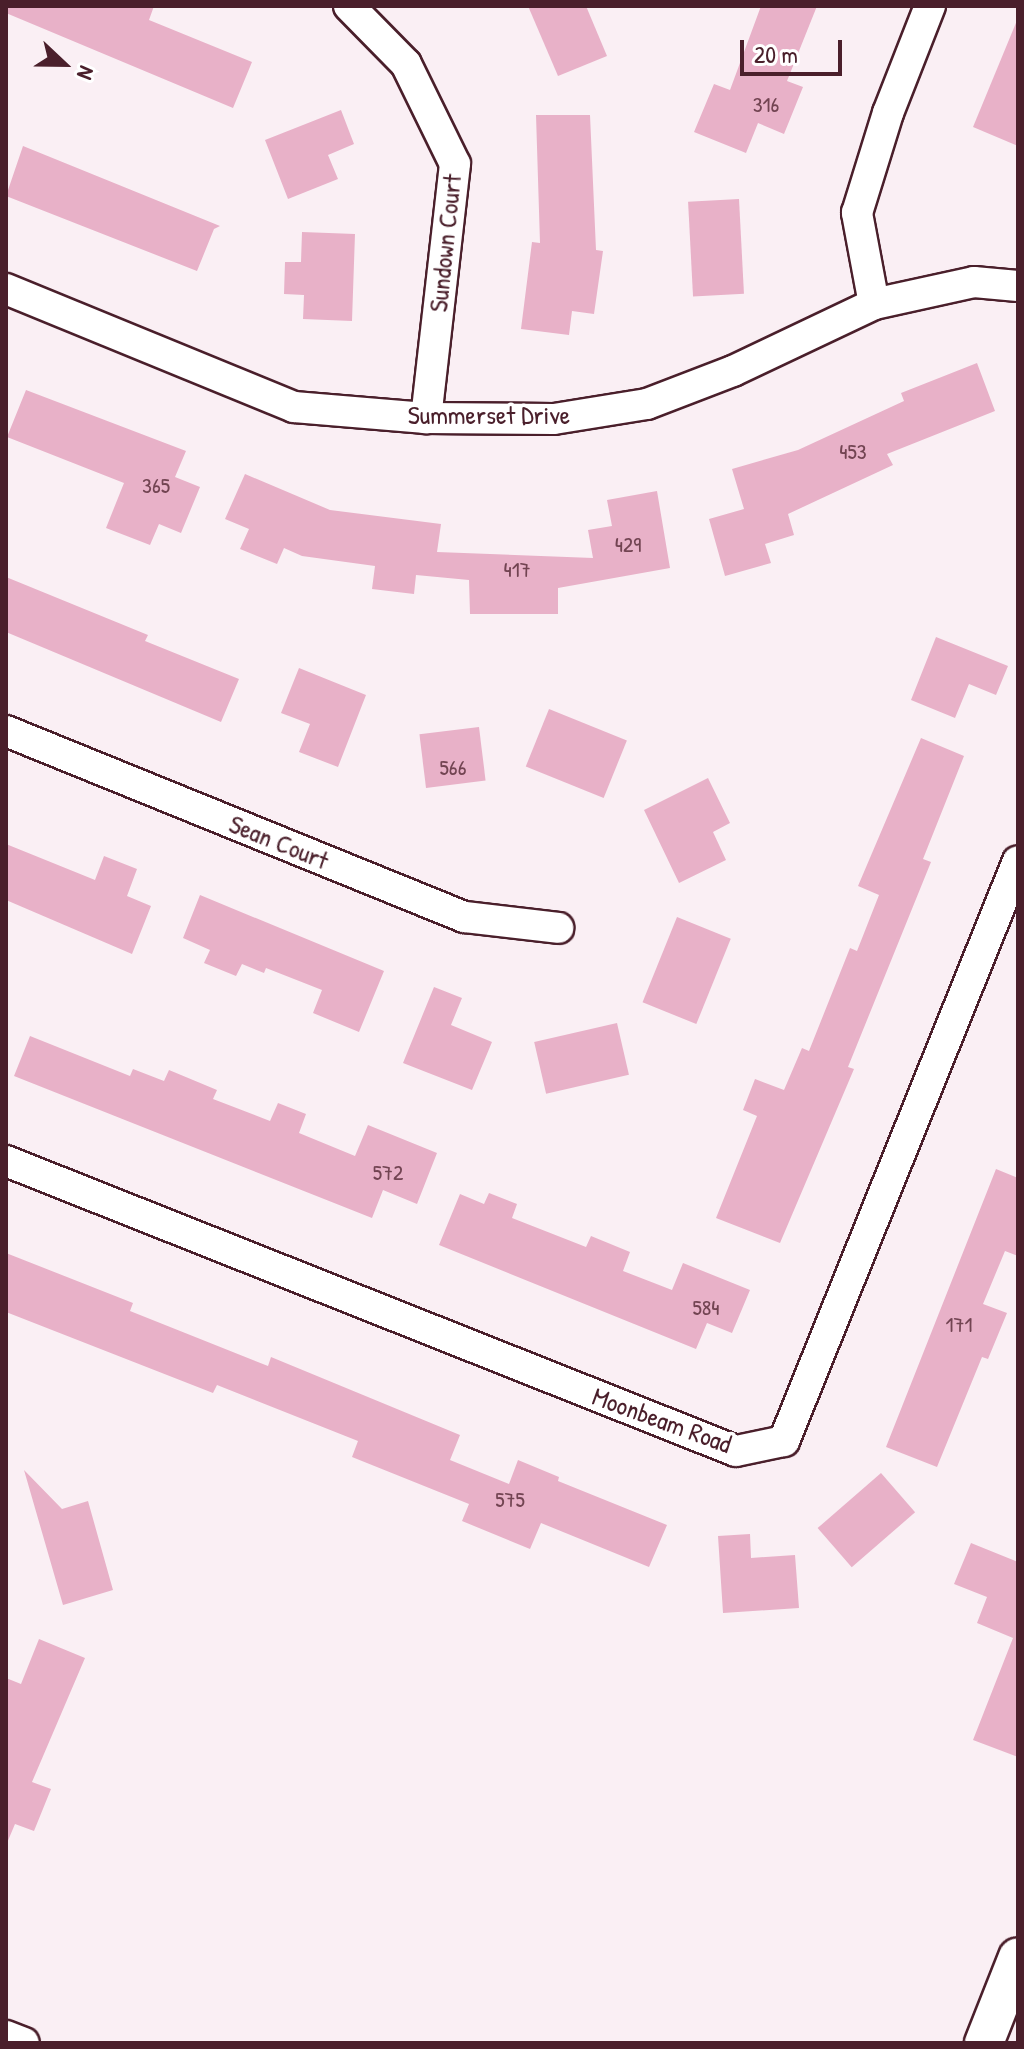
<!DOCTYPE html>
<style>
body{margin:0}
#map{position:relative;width:1024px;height:2049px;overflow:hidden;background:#faeff4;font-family:"Patrick Hand",sans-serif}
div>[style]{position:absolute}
.building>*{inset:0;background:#e8b1c8;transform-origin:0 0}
.roads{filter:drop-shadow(2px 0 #4a1f2b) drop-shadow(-2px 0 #4a1f2b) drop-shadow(0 2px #4a1f2b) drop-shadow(0 -2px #4a1f2b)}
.minor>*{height:30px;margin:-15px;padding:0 15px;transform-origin:15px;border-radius:15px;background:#fff}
.tertiary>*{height:38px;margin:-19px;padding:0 19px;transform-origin:19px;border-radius:19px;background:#fff}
span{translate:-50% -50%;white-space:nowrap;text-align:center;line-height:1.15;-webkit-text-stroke:7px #fff;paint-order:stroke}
.number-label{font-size:22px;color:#724452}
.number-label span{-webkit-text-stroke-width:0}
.street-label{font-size:26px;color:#4a1f2b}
.frame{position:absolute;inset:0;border:8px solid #4a1f2b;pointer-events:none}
.north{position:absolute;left:24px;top:24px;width:80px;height:80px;-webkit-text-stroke:6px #fff;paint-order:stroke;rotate:112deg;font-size:22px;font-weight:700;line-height:32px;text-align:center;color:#4a1f2b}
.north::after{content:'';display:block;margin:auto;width:28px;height:36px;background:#4a1f2b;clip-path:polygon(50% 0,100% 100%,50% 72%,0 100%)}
.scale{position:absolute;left:740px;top:40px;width:102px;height:36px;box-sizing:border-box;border:4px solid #4a1f2b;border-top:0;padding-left:10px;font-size:24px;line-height:28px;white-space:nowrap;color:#4a1f2b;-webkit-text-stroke:6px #fff;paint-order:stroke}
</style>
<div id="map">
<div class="building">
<i style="clip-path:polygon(6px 6px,154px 6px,149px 20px,252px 62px,233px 108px,6px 13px)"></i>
<i style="clip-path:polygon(528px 6px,586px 6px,607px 56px,558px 76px)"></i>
<i style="clip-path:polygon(761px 6px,817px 6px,787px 81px,803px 87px,784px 134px,758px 123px,746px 153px,694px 132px,714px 84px,730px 90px)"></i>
<i style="clip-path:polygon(1018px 18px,1018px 146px,973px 127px)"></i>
<i style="clip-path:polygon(341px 110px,354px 144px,328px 155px,338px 179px,288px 199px,265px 140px)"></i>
<i style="clip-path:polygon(536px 115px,590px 115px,596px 250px,603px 251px,594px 314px,572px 311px,569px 335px,521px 329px,532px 242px,540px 243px)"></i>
<i style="clip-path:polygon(23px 146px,220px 226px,214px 229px,197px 271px,6px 196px)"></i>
<i style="left:739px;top:199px;width:95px;height:51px;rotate:87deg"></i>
<i style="clip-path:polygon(302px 232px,355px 234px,352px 321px,303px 319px,304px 295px,284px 294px,285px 262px,301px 262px)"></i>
<i style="clip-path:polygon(977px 363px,995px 411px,887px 454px,893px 465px,788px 514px,794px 535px,765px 544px,771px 563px,725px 576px,709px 519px,744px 509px,732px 469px,798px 450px,904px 401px,901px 393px)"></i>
<i style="clip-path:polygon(26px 390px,186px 451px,175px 477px,200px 487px,181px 533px,159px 524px,150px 545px,106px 528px,124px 483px,7px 437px)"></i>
<i style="clip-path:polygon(245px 474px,330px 510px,441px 524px,437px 552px,593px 558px,588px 530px,612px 526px,607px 500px,657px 491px,670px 568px,558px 588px,558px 614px,470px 614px,469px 580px,416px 575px,414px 594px,372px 589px,375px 566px,302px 556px,284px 548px,277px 564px,240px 549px,249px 529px,225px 519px)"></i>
<i style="clip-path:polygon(6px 577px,148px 635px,145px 641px,239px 679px,221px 722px,6px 632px)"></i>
<i style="clip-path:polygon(936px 637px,1008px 666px,996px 695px,969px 684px,955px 718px,911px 700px)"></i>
<i style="clip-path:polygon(299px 668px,366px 695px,338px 767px,299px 752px,310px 724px,281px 713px)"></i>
<i style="left:549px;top:709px;width:84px;height:62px;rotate:22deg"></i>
<i style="left:479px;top:727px;width:54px;height:60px;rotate:83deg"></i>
<i style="clip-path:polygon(921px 738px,964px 756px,923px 859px,931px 862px,848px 1067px,854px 1069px,780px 1243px,716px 1218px,757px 1116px,743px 1110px,755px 1079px,784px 1090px,802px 1048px,809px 1051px,850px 948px,857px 951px,879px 895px,858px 886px)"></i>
<i style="clip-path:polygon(708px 778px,730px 823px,713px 832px,726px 860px,679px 883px,644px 810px)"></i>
<i style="clip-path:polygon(6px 844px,95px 880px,104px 856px,137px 869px,127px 896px,151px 906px,132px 954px,6px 900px)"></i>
<i style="clip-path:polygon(200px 895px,384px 971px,359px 1032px,313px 1013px,322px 990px,266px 968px,264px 973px,242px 964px,236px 976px,204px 963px,210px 950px,183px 938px)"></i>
<i style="left:677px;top:917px;width:58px;height:92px;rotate:22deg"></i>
<i style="clip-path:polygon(434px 987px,462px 998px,451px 1025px,492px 1042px,472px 1090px,403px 1063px)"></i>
<i style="left:617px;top:1023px;width:53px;height:85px;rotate:77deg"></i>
<i style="clip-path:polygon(30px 1036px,130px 1076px,133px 1069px,164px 1081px,169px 1070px,217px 1090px,213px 1099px,270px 1121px,278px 1103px,306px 1114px,299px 1133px,355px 1156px,368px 1125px,437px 1153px,417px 1204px,383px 1190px,372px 1218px,14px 1076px)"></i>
<i style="clip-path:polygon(996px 1169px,1018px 1178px,1018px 1256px,1005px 1251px,983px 1304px,1007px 1313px,988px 1359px,982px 1357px,937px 1467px,886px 1447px)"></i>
<i style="clip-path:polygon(489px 1193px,517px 1204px,512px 1218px,586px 1247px,591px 1236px,630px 1252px,623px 1271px,672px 1290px,683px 1263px,750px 1290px,732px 1333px,707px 1323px,696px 1349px,439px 1245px,460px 1194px,484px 1204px)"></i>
<i style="clip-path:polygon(6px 1253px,133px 1303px,130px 1311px,268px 1366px,271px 1357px,460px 1435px,450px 1460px,509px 1484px,518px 1460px,559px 1477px,558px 1481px,667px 1525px,649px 1567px,541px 1523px,530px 1549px,462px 1521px,469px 1504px,352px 1457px,358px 1441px,217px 1385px,213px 1393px,6px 1312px)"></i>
<i style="clip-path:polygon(24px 1470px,62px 1509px,88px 1501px,113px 1590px,63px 1605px)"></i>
<i style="left:881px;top:1473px;width:52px;height:84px;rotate:49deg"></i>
<i style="clip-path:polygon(750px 1534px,751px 1558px,795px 1555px,799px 1608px,723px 1613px,718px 1536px)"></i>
<i style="clip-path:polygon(971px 1543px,1018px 1562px,1018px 1757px,973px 1740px,1013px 1638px,977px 1623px,987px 1597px,954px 1584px)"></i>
<i style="clip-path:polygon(39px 1639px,85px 1658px,32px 1782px,51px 1789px,34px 1831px,15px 1824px,7px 1843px,6px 1678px,21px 1684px)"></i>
</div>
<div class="roads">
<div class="minor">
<i style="left:349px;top:6px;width:81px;rotate:45.5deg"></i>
<i style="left:406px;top:64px;width:111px;rotate:63.9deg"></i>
<i style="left:455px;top:164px;width:256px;rotate:96.5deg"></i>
<i style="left:6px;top:289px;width:311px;rotate:22.3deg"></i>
<i style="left:294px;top:407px;width:132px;rotate:4.8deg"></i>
<i style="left:426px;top:418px;width:128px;rotate:0.4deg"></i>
<i style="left:554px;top:419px;width:94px;rotate:-9.2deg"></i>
<i style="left:647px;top:404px;width:92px;rotate:-21deg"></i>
<i style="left:733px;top:371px;width:156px;rotate:-25.4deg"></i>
<i style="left:874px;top:304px;width:102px;rotate:-12.4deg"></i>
<i style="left:974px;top:282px;width:44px;rotate:5.2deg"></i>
<i style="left:874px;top:304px;width:93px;rotate:-100.6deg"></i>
<i style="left:857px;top:213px;width:105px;rotate:-72.8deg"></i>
<i style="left:888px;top:113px;width:115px;rotate:-68.6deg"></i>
<i style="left:6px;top:731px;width:495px;rotate:22.1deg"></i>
<i style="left:465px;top:917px;width:94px;rotate:6.7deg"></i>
<i style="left:6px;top:1161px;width:785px;rotate:21.67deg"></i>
<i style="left:736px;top:1451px;width:49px;rotate:-11.8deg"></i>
<i style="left:784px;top:1441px;width:625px;rotate:-68.03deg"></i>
<i style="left:6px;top:2036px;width:19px;rotate:21deg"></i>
</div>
<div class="tertiary">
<i style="left:984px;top:2043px;width:92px;rotate:-68.4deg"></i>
</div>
</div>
<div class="number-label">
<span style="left:766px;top:105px">316</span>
<span style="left:853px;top:452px">453</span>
<span style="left:156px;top:486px">365</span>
<span style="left:628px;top:545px">429</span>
<span style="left:517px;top:570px">417</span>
<span style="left:453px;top:768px">566</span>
<span style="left:388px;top:1173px">572</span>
<span style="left:706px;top:1308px">584</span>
<span style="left:959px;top:1325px">171</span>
<span style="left:510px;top:1500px">575</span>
</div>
<div class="street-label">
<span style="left:445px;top:243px;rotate:-84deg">Sundown Court</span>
<span style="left:489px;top:415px">Summerset Drive</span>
<span style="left:279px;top:842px;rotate:22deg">Sean Court</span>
<span style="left:662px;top:1420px;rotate:20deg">Moonbeam Road</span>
</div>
<div class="frame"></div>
<div class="north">N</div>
<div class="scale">20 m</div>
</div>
